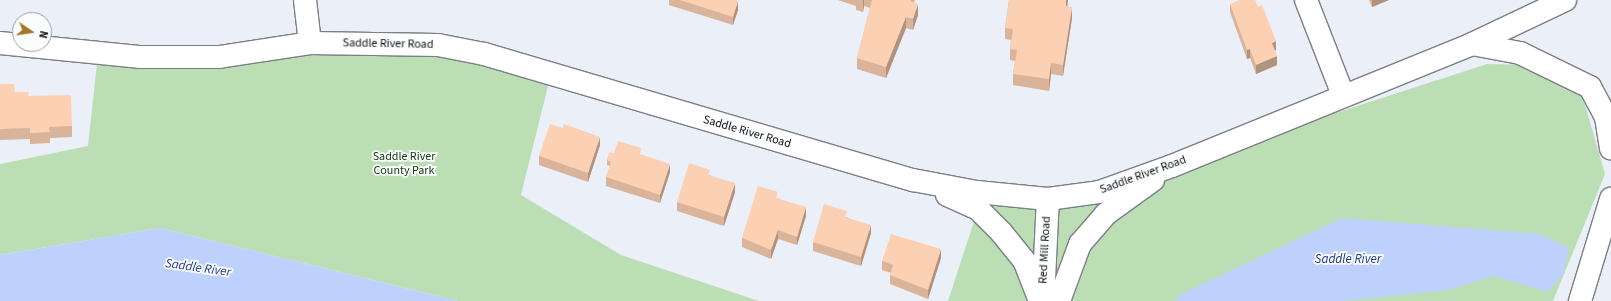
<!DOCTYPE html>
<style>
body{margin:0}
#map{position:relative;width:1611px;height:301px;overflow:hidden;background:#ebeff7;font-family:"Source Sans 3",sans-serif}
div>[style]{position:absolute}
.green>*{inset:0;background:#bcdeb5}
.water>*{inset:0;background:#bdd1fc}
.roads{filter:drop-shadow(1px 0 #7b7e86) drop-shadow(-1px 0 #7b7e86) drop-shadow(0 1px #7b7e86) drop-shadow(0 -1px #7b7e86)}
.street>*{height:22px;margin:-11px;padding:0 11px;transform-origin:11px;border-radius:11px;background:#fff}
.secondary>*{height:22px;margin:-11px;padding:0 11px;transform-origin:11px;border-radius:11px;background:#fff}
.highway>*{height:22px;margin:-11px;padding:0 11px;transform-origin:11px;border-radius:11px;background:#fff}
.wall>*{inset:0;background:#d9b39a}
.shaded-wall>*{inset:0;background:#b0927d}
.building>*{inset:0;background:#fcd0b3}
span{translate:-50% -50%;white-space:nowrap;text-align:center;line-height:1.15;-webkit-text-stroke:3.5px #fbfcfe;paint-order:stroke}
.street-label{font-size:12px;color:#0f1013}
.park-label{font-size:12px;color:#11360b}
.water-label{font-size:13px;color:#1c3a88;font-style:italic}
.north{position:absolute;left:12px;top:12px;width:40px;height:40px;box-sizing:border-box;background:#fbfcfe;border:1px solid #9d9ea0;border-radius:50%;rotate:103deg;font-size:11px;font-weight:700;line-height:16px;text-align:center;color:#0f1013}
.north::after{content:'';display:block;margin:auto;width:14px;height:18px;background:#a17727;clip-path:polygon(50% 0,100% 100%,50% 72%,0 100%)}
</style>
<div id="map">
<div class="green">
<i style="clip-path:polygon(399px 42px,551px 74px,521px 195px,621px 255px,759px 301px,458px 301px,160px 228px,0 255px,0 164px,88px 146px,98px 54px)"></i>
<i style="clip-path:polygon(1487px 64px,1534px 65px,1581px 91px,1605px 174px,1553px 301px,948px 301px,978px 209px,977px 192px,1048px 199px,1172px 166px)"></i>
</div>
<div class="water">
<i style="clip-path:polygon(1342px 218px,1540px 234px,1569px 248px,1563px 274px,1548px 292px,1493px 276px,1448px 290px,1341px 301px,1175px 301px,1179px 295px)"></i>
<i style="clip-path:polygon(160px 228px,458px 301px,0 301px,0 255px)"></i>
</div>
<div class="roads">
<div class="street">
<i style="left:305px;top:0;width:43px;rotate:83.4deg"></i>
<i style="left:1306px;top:0;width:102px;rotate:68.7deg"></i>
<i style="left:1472px;top:44px;width:103px;rotate:-25.3deg"></i>
</div>
<div class="secondary">
<i style="left:0;top:43px;width:142px;rotate:5.7deg"></i>
<i style="left:141px;top:57px;width:78px"></i>
<i style="left:219px;top:57px;width:92px;rotate:-8.7deg"></i>
<i style="left:310px;top:43px;width:128px;rotate:0.9deg"></i>
<i style="left:438px;top:45px;width:47px;rotate:11.1deg"></i>
<i style="left:484px;top:54px;width:447px;rotate:16.4deg"></i>
<i style="left:913px;top:180px;width:65px;rotate:10.6deg"></i>
<i style="left:977px;top:192px;width:71px;rotate:5.6deg"></i>
<i style="left:1048px;top:199px;width:51px;rotate:-7.8deg"></i>
<i style="left:1099px;top:192px;width:77px;rotate:-19.6deg"></i>
<i style="left:1172px;top:166px;width:324px;rotate:-22.1deg"></i>
<i style="left:947px;top:195px;width:34px;rotate:24deg"></i>
<i style="left:978px;top:209px;width:33px;rotate:45deg"></i>
<i style="left:1001px;top:232px;width:36px;rotate:51deg"></i>
<i style="left:1024px;top:260px;width:44px;rotate:68.7deg"></i>
<i style="left:1043px;top:300px;width:101px;rotate:-87.2deg"></i>
<i style="left:1059px;top:301px;width:61px;rotate:-69.8deg"></i>
<i style="left:1080px;top:244px;width:40px;rotate:-49deg"></i>
<i style="left:1106px;top:214px;width:58px;rotate:-35.9deg"></i>
</div>
<div class="highway">
<i style="left:1472px;top:44px;width:49px;rotate:10.6deg"></i>
<i style="left:1520px;top:53px;width:78px;rotate:25.9deg"></i>
<i style="left:1590px;top:87px;width:34px;rotate:62deg"></i>
<i style="left:1606px;top:117px;width:32px;rotate:81deg"></i>
<i style="left:1580px;top:301px;width:107px;rotate:-73.1deg"></i>
</div>
</div>
<div class="wall">
<i style="clip-path:polygon(669px 0,734px 0,738px 10px,733px 25px,669px 5px)"></i>
<i style="clip-path:polygon(838px 0,915px 0,914px 2px,918px 15px,913px 30px,906px 28px,886px 78px,857px 69px,857px 58px,870px 8px,864px 6px,863px 12px,856px 10px,856px 6px)"></i>
<i style="clip-path:polygon(1009px 0,1068px 0,1067px 6px,1072px 18px,1063px 76px,1051px 74px,1049px 91px,1013px 85px,1013px 74px,1015px 61px,1010px 60px,1010px 49px,1011px 40px,1005px 39px,1005px 28px)"></i>
<i style="clip-path:polygon(1369px 0,1389px 0,1372px 7px)"></i>
<i style="clip-path:polygon(1230px 4px,1276px 50px,1275px 50px,1277px 65px,1256px 74px,1250px 58px,1247px 59px,1230px 12px)"></i>
<i style="clip-path:polygon(0 84px,15px 92px,29px 96px,72px 126px,72px 137px,50px 138px,50px 143px,30px 144px,30px 139px,0 140px)"></i>
<i style="clip-path:polygon(600px 145px,588px 182px,539px 165px,539px 156px)"></i>
<i style="clip-path:polygon(641px 155px,670px 172px,660px 203px,606px 186px,606px 177px,610px 166px,607px 165px,607px 160px)"></i>
<i style="clip-path:polygon(710px 175px,735px 192px,724px 226px,677px 211px,677px 202px)"></i>
<i style="clip-path:polygon(778px 198px,806px 216px,797px 245px,778px 239px,771px 259px,742px 247px,742px 238px)"></i>
<i style="clip-path:polygon(847px 217px,871px 233px,861px 266px,813px 251px,813px 242px)"></i>
<i style="clip-path:polygon(941px 258px,928px 299px,890px 284px,890px 275px,891px 273px,882px 270px,882px 261px)"></i>
</div>
<div class="shaded-wall">
<i style="clip-path:polygon(863px 0,864px 0,864px 6px,863px 12px)"></i>
<i style="clip-path:polygon(1066px 0,1068px 0,1066px 17px)"></i>
<i style="clip-path:polygon(1372px 0,1389px 0,1372px 7px)"></i>
<i style="clip-path:polygon(738px 1px,738px 10px,733px 25px,733px 17px)"></i>
<i style="clip-path:polygon(918px 4px,918px 15px,913px 30px,913px 19px)"></i>
<i style="clip-path:polygon(1072px 7px,1072px 18px,1063px 76px,1063px 65px)"></i>
<i style="clip-path:polygon(906px 17px,906px 28px,886px 78px,886px 67px)"></i>
<i style="clip-path:polygon(1276px 41px,1276px 50px,1272px 51px,1272px 43px)"></i>
<i style="clip-path:polygon(1250px 49px,1250px 58px,1247px 59px,1247px 50px)"></i>
<i style="clip-path:polygon(1277px 56px,1277px 65px,1256px 74px,1256px 65px)"></i>
<i style="clip-path:polygon(1051px 63px,1051px 74px,1049px 91px,1049px 79px)"></i>
<i style="clip-path:polygon(600px 137px,600px 145px,588px 182px,588px 173px)"></i>
<i style="clip-path:polygon(670px 164px,670px 172px,660px 203px,660px 195px)"></i>
<i style="clip-path:polygon(735px 183px,735px 192px,724px 226px,724px 217px)"></i>
<i style="clip-path:polygon(806px 207px,806px 216px,797px 245px,797px 237px)"></i>
<i style="clip-path:polygon(871px 225px,871px 233px,861px 266px,861px 257px)"></i>
<i style="clip-path:polygon(778px 230px,778px 239px,771px 259px,771px 250px)"></i>
<i style="clip-path:polygon(941px 249px,941px 258px,928px 299px,928px 290px)"></i>
</div>
<div class="building">
<i style="clip-path:polygon(680px 0,734px 0,738px 1px,733px 17px)"></i>
<i style="clip-path:polygon(872px 0,911px 0,911px 1px,918px 4px,913px 19px,906px 17px,886px 67px,857px 58px)"></i>
<i style="clip-path:polygon(1009px 0,1066px 0,1066px 6px,1072px 7px,1063px 65px,1051px 63px,1049px 79px,1013px 74px,1017px 50px,1010px 49px,1013px 29px,1005px 28px)"></i>
<i style="clip-path:polygon(1239px 0,1255px 0,1258px 7px,1262px 5px,1276px 41px,1272px 43px,1277px 56px,1256px 65px,1250px 49px,1247px 50px,1230px 4px)"></i>
<i style="clip-path:polygon(0 84px,14px 84px,15px 92px,29px 92px,28px 96px,71px 95px,72px 126px,49px 127px,50px 132px,30px 133px,30px 128px,0 129px)"></i>
<i style="clip-path:polygon(550px 124px,563px 128px,564px 124px,600px 137px,588px 173px,539px 156px)"></i>
<i style="clip-path:polygon(618px 141px,641px 148px,640px 154px,670px 164px,660px 195px,606px 177px)"></i>
<i style="clip-path:polygon(609px 152px,614px 153px,611px 162px,607px 160px)"></i>
<i style="clip-path:polygon(689px 163px,710px 170px,708px 175px,735px 183px,724px 217px,677px 202px)"></i>
<i style="clip-path:polygon(758px 186px,778px 192px,776px 198px,806px 207px,797px 237px,778px 230px,771px 250px,742px 238px)"></i>
<i style="clip-path:polygon(824px 204px,847px 211px,845px 217px,871px 225px,861px 257px,813px 242px)"></i>
<i style="clip-path:polygon(891px 234px,941px 249px,928px 290px,890px 275px,893px 265px,882px 261px)"></i>
</div>
<div class="street-label">
<span style="left:388px;top:44px;rotate:1deg">Saddle River Road</span>
<span style="left:747px;top:132px;rotate:16deg">Saddle River Road</span>
<span style="left:1143px;top:175px;rotate:-20deg">Saddle River Road</span>
<span style="left:1045px;top:250px;rotate:-87deg">Red Mill Road</span>
</div>
<div class="park-label">
<span style="left:404px;top:164px">Saddle River<br>County Park</span>
</div>
<div class="water-label">
<span style="left:1348px;top:259px">Saddle River</span>
<span style="left:198px;top:268px;rotate:8deg">Saddle River</span>
</div>
<div class="north">N</div>
</div>
